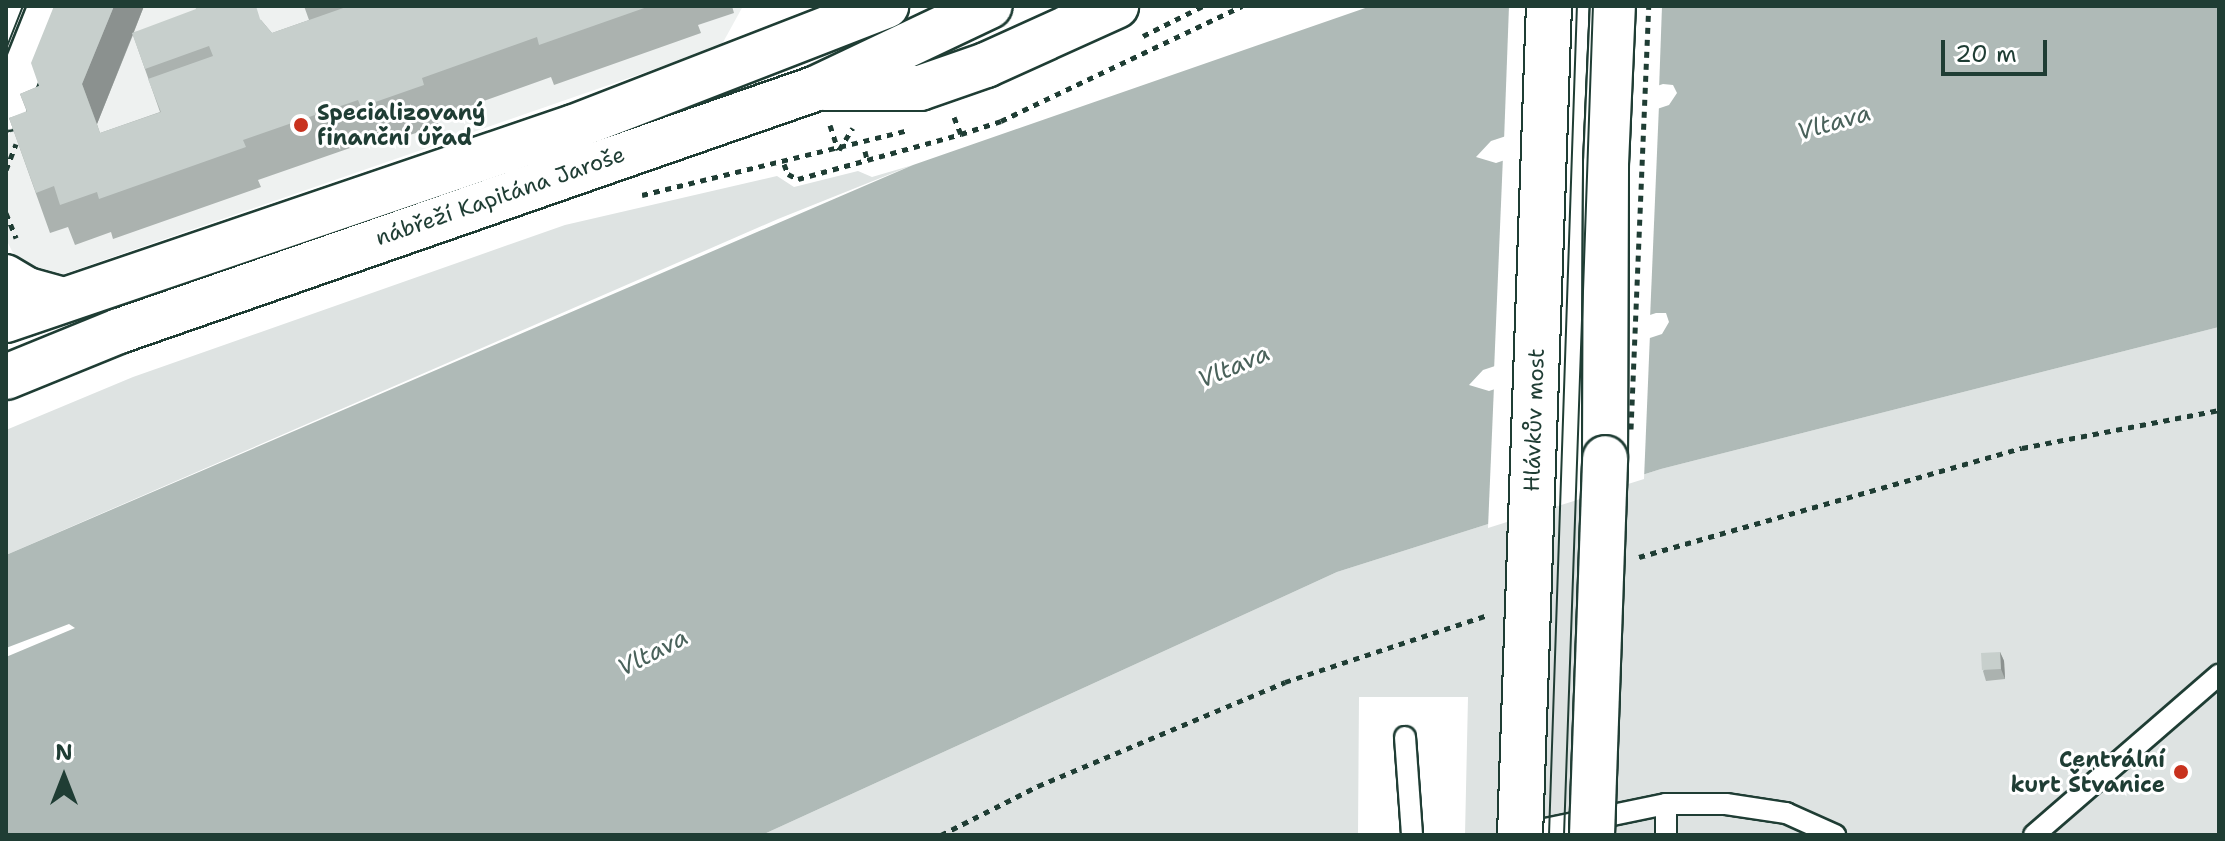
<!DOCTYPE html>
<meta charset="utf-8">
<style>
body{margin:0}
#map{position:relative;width:2225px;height:841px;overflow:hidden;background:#fff;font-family:"Shantell Sans",sans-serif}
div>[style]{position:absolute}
.built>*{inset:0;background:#eef1f0}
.green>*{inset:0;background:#dee3e2}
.water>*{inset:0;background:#afbab7}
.pier>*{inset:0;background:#fff}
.path>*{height:5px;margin-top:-2.5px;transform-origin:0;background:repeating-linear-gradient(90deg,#1f3d34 0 6px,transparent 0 12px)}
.roads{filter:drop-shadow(2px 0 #1f3d34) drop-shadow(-2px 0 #1f3d34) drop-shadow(0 2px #1f3d34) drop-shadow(0 -2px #1f3d34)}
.lane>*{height:20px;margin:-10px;padding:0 10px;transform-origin:10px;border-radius:10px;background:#fff}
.street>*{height:38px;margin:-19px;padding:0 19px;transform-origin:19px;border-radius:19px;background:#fff}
.secondary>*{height:44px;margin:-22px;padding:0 22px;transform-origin:22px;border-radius:22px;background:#fff}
.tram>*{height:2px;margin:-1px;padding:0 1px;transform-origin:1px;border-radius:1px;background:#1f3d34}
.path-bridge>*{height:5px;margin-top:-2.5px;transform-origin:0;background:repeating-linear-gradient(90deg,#1f3d34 0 6px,transparent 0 12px)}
.bridges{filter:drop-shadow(2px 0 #1f3d34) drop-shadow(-2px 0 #1f3d34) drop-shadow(0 2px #1f3d34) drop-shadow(0 -2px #1f3d34)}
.secondary-bridge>*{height:44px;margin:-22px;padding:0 22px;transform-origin:22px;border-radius:22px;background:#fff}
.wall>*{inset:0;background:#abb2af}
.shaded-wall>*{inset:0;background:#8b918f}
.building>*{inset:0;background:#c7cfcc;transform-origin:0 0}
.dots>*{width:22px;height:22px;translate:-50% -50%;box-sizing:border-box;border:4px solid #fff;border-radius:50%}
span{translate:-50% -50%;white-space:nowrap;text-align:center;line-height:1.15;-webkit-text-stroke:6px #fff;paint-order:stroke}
.poi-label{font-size:22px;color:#1f3d34;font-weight:700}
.left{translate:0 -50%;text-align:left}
.right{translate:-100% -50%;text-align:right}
.street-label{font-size:22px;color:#1f3d34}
.water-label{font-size:24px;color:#4a625b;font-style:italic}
.frame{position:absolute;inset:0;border:8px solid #1f3d34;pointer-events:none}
.north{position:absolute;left:24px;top:737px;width:80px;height:80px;-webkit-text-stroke:6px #fff;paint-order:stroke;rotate:0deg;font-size:22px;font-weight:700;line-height:32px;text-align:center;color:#1f3d34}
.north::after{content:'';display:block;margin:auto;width:28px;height:36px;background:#1f3d34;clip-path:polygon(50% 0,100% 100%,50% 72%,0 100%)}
.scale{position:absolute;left:1941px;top:40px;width:106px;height:36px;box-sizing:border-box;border:4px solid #1f3d34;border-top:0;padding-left:10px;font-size:24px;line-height:28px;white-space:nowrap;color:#1f3d34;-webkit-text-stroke:6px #fff;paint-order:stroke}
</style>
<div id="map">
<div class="built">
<i style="clip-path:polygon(61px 6px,743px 6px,721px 46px,55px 277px,43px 277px,16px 259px,6px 239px,6px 141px)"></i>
</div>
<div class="green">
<i style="clip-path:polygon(913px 165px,778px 219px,6px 555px,6px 430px,133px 377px,565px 225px,777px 176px,794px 187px,858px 171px,872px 177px)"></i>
<i style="clip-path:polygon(2219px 327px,2219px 835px,1465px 835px,1468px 697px,1359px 697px,1358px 835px,762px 835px,1337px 572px,1661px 469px)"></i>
</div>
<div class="water">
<i style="clip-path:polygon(evenodd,1371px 6px,2219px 6px,2219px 327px,1661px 469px,1337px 572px,762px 835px,6px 835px,6px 657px,75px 628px,69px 624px,6px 648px,6px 555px,913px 165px,1371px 6px,1663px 84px,1673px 85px,1677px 93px,1669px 105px,1496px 163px,1476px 157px,1491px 141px,1663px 84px,1371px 6px,1656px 313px,1666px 313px,1669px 322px,1662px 334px,1489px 391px,1469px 385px,1483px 370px,1656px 313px)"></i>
</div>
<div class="pier">
<i style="clip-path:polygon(1509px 6px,1662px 6px,1659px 90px,1504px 141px)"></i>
<i style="clip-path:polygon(1659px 105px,1650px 319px,1494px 371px,1503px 156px)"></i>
<i style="clip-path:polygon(1650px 334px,1644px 479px,1488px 528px,1494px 386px)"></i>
</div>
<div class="path">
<i style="left:1143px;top:36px;width:67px;rotate:-26.6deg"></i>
<i style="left:954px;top:117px;width:18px;rotate:68deg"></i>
<i style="left:961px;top:134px;width:42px;rotate:-18deg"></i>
<i style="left:1001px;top:121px;width:267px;rotate:-25.5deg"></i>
<i style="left:830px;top:125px;width:26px;rotate:72deg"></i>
<i style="left:839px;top:150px;width:26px;rotate:-58deg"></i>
<i style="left:865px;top:151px;width:9px;rotate:77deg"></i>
<i style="left:784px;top:164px;width:11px;rotate:68deg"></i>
<i style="left:788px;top:174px;width:11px;rotate:27deg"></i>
<i style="left:798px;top:179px;width:169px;rotate:-15.4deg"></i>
<i style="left:6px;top:170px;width:28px;rotate:-69deg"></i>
<i style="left:642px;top:195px;width:274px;rotate:-13.7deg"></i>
<i style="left:6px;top:213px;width:27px;rotate:68deg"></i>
<i style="left:1639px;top:557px;width:398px;rotate:-15.9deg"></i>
<i style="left:2022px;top:448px;width:201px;rotate:-10.9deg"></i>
<i style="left:941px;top:835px;width:109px;rotate:-26.8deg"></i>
<i style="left:1038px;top:786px;width:268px;rotate:-22.8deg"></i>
<i style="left:1285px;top:682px;width:214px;rotate:-18.3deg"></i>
</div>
<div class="roads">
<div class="lane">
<i style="left:1405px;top:737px;width:98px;rotate:85.9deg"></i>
<i style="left:1666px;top:804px;width:31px;rotate:90deg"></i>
<i style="left:1516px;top:835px;width:153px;rotate:-11.7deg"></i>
<i style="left:1666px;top:804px;width:60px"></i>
<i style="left:1726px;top:804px;width:61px;rotate:8.5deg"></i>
<i style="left:1786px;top:813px;width:54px;rotate:24.2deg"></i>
<i style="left:2034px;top:835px;width:245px;rotate:-40.9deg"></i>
</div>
<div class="street">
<i style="left:6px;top:111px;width:113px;rotate:-68.2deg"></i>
<i style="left:6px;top:274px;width:26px;rotate:31deg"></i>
<i style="left:28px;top:287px;width:45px;rotate:15.6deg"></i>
</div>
<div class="secondary">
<i style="left:824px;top:88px;width:96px"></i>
<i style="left:920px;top:88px;width:70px;rotate:-19.2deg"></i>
<i style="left:986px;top:65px;width:143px;rotate:-24.4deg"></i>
<i style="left:6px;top:320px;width:600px;rotate:-18.77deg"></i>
<i style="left:574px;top:127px;width:335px;rotate:-21.2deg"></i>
<i style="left:6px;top:377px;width:122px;rotate:-22.2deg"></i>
<i style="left:119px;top:331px;width:739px;rotate:-19.19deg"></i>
<i style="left:817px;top:88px;width:191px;rotate:-25.4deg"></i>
<i style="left:1605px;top:458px;width:294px;rotate:-89.8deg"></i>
<i style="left:1606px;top:164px;width:158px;rotate:-87.5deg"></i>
</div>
</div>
<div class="tram">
<i style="left:6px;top:49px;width:46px;rotate:-68.4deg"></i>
<i style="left:1549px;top:835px;width:829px;rotate:-88.07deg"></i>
<i style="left:1564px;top:835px;width:830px;rotate:-88deg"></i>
</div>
<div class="path-bridge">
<i style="left:1631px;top:429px;width:423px;rotate:-87.6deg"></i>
</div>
<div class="bridges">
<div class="secondary-bridge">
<i style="left:1520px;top:835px;width:830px;rotate:-88deg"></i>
<i style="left:1592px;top:835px;width:377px;rotate:-88deg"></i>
</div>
</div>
<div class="wall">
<i style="clip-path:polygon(evenodd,54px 6px,144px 6px,134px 32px,261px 20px,272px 33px,309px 20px,304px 6px,732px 6px,734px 13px,698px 25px,701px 33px,554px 85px,551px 77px,436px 118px,439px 125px,375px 147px,373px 140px,258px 180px,261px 187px,113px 239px,111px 232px,75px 245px,68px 227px,50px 233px,9px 118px,27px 112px,20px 94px,39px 86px,54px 6px,133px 35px,160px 112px,100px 133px,97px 124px,133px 35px)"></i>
<i style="clip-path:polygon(2000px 652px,2004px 661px,2005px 679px,1986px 681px,1983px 671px)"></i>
</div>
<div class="shaded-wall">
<i style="clip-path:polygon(114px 6px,144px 6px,97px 124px,82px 84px)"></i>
<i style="clip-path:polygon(2000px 652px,2004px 661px,2005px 679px,2001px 669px)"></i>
</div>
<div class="building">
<i style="clip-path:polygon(54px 6px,114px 6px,82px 84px,100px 133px,161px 112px,148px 79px,213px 56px,209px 46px,145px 69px,132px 33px,196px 9px,195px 6px,256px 6px,260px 19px,272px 33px,349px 6px,650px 6px,539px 45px,537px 37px,422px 78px,424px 85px,361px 107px,358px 100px,243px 140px,246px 147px,99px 199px,97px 192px,60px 205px,54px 186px,36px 193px,9px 118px,27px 111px,20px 94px,39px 86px,31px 63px)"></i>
<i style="left:2000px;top:652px;width:17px;height:19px;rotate:87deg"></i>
</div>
<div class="dots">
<i style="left:301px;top:125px;background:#c8321e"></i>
<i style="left:2181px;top:772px;background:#c8321e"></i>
</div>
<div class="poi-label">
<span class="left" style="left:317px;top:125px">Specializovaný<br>finanční úřad</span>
<span class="right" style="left:2165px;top:772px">Centrální<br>kurt Štvanice</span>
</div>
<div class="street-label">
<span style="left:500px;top:196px;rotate:-19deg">nábřeží Kapitána Jaroše</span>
<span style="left:1534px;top:420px;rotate:-88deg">Hlávkův most</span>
</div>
<div class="water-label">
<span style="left:1834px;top:123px;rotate:-16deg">Vltava</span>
<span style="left:1234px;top:367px;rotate:-23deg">Vltava</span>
<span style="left:653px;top:653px;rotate:-27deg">Vltava</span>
</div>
<div class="frame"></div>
<div class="north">N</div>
<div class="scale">20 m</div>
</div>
